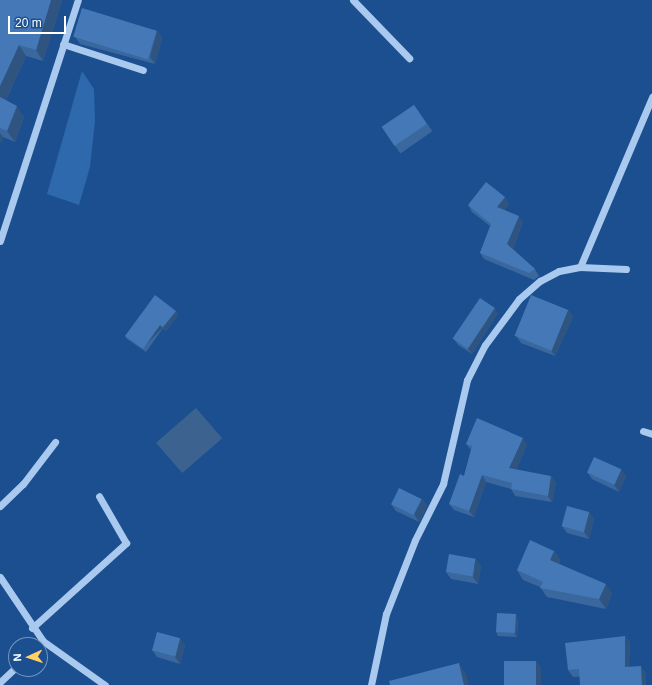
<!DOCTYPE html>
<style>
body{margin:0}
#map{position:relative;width:652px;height:685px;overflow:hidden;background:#1b4f8f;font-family:Arial,sans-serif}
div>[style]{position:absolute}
.green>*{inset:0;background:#2e69ad}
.water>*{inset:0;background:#3c6290;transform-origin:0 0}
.minor>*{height:7px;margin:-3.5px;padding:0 3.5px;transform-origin:3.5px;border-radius:3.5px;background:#a9c9ee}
.wall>*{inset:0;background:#3a679d;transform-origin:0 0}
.shaded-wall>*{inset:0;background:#305480;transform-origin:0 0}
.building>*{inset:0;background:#4478b7;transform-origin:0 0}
span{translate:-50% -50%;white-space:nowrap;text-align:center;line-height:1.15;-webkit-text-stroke:3.5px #1b4f8f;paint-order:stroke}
.north{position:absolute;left:8px;top:637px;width:40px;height:40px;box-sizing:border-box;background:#1b4f8f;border:1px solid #7695bc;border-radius:50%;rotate:267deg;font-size:11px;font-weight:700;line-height:16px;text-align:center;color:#fff}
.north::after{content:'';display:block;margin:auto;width:14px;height:18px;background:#ffd166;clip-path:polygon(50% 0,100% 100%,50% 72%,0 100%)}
.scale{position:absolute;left:8px;top:16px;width:58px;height:18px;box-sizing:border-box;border:2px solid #fff;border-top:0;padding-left:5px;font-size:12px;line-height:14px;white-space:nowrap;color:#fff;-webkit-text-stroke:3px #1b4f8f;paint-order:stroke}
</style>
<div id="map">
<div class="green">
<i style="clip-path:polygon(82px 71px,94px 89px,95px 121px,90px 167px,79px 205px,47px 194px)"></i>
</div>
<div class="water">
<i style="left:196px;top:408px;width:40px;height:53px;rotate:49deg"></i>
</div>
<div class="minor">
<i style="left:353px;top:0;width:81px;rotate:46deg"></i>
<i style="left:63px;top:44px;width:84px;rotate:18deg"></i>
<i style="left:0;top:241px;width:253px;rotate:-72.1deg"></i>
<i style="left:580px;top:267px;width:185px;rotate:-67deg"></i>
<i style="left:643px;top:431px;width:9px;rotate:18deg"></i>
<i style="left:0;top:506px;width:32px;rotate:-44deg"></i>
<i style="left:23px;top:484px;width:53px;rotate:-52.7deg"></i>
<i style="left:0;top:577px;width:77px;rotate:56.1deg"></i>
<i style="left:43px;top:641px;width:76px;rotate:35.4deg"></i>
<i style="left:32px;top:628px;width:127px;rotate:-42.1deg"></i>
<i style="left:126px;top:543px;width:54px;rotate:-119.9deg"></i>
<i style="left:0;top:682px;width:22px;rotate:-43deg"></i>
<i style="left:371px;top:685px;width:73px;rotate:-78.1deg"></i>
<i style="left:386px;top:614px;width:79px;rotate:-68.6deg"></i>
<i style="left:415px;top:540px;width:63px;rotate:-63.4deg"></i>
<i style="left:443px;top:484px;width:107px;rotate:-77deg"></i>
<i style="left:467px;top:380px;width:39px;rotate:-63deg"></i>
<i style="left:485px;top:345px;width:57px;rotate:-53.5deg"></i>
<i style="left:519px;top:299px;width:28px;rotate:-41deg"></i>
<i style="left:540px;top:281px;width:21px;rotate:-28deg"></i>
<i style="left:559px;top:271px;width:21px;rotate:-11deg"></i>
<i style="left:580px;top:267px;width:46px;rotate:2.5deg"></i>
</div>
<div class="wall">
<i style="clip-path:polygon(0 0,62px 1px,43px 61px,26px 56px,6px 100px,24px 117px,15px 142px,3px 137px,0 143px)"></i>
<i style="clip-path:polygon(157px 31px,162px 38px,155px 64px,80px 44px,75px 37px)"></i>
<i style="left:414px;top:105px;width:32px;height:39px;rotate:55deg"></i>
<i style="clip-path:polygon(505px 197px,509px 204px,504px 210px,523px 222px,513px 249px,535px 269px,539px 276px,534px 280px,484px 259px,480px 253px,490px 226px,472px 212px,468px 205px)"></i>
<i style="clip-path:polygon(568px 310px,573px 317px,555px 356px,521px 343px,516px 336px)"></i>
<i style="clip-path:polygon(176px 311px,178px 315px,166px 331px,163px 328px,146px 352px,127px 339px,125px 336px)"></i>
<i style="clip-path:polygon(498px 313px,472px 354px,458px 345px,454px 339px)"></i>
<i style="clip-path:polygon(466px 444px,527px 445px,516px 470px,556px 482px,552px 502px,515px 496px,511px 489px,486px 482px,474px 517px,454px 510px,449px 504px,464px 476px,471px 450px)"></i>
<i style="clip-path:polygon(587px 472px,626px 476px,619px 492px,592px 479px)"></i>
<i style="clip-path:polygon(422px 499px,427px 506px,419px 522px,396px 511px,391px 504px)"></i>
<i style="clip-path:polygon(589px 512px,594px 519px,589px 539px,567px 533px,562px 526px)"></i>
<i style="clip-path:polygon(554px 551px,560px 560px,559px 564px,612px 593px,606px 609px,547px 597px,540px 587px,523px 580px,517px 570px)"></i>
<i style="clip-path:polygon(481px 566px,478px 584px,451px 579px,446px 572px)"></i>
<i style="clip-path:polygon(518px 618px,517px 637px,498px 636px,496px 632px)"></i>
<i style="clip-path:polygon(625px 636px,630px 643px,629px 667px,646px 673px,573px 677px,568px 670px)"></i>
<i style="clip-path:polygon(185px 645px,180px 664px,157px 657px,152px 650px)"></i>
</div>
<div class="shaded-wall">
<i style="clip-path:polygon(51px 0,62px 0,62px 1px,43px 61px,36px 50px)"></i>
<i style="clip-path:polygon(157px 31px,162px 38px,155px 64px,150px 57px)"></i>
<i style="clip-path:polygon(19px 45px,26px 56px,3px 106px,0 101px,0 86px)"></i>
<i style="clip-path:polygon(17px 106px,24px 117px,15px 142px,7px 131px)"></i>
<i style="clip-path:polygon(0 133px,3px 137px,0 143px)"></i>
<i style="clip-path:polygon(505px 197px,509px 204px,501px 213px,497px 207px)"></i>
<i style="clip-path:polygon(519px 216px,523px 222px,512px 251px,507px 244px)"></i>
<i style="clip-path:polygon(495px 308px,498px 313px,472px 354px,468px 349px)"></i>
<i style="clip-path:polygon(568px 310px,573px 317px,555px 356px,550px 349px)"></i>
<i style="clip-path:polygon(176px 311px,178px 315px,166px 331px,163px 327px)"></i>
<i style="left:160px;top:325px;width:4px;height:29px;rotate:45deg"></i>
<i style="clip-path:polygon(523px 438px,527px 445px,514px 475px,509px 468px)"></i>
<i style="clip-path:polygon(621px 469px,626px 476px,619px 492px,614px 485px)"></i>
<i style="clip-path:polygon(482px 475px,486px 482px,474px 517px,469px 511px)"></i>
<i style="clip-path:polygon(551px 476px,556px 482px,552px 502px,548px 496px)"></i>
<i style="clip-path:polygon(422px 499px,427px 506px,419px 522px,414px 514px)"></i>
<i style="clip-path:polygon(589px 512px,594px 519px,589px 539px,584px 532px)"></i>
<i style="clip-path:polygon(554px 551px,560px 560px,557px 569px,550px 560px)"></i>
<i style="clip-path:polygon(476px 559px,481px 566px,478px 584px,473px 577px)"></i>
<i style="clip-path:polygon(606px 584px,612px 593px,606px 609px,599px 599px)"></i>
<i style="clip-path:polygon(516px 614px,518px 618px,517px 637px,514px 634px)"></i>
<i style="clip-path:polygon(625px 636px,630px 643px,629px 674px,625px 667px)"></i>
<i style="clip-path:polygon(180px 638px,185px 645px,180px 664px,175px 657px)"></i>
<i style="clip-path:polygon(536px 661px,541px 668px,541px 685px,536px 685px)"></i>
<i style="clip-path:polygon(459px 663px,466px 674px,469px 685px,464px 685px)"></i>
<i style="clip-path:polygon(641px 666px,646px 673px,646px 685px,642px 685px)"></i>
</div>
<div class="building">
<i style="clip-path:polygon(0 0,51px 0,36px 50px,19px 45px,0 86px)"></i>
<i style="left:82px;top:8px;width:78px;height:30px;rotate:17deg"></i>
<i style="clip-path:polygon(0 97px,17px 106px,7px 131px,0 128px)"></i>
<i style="left:414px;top:105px;width:23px;height:39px;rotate:56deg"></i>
<i style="clip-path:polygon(486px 182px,505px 197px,497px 207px,519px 216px,507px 244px,535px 269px,529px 273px,480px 253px,491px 224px,468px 205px)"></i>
<i style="clip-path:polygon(155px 295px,176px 311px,163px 327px,160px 325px,143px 349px,125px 336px)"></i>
<i style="left:531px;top:295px;width:40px;height:44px;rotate:22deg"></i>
<i style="left:480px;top:298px;width:18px;height:49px;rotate:34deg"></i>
<i style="clip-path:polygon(477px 418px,523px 438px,509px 468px,551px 476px,548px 496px,511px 489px,512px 483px,482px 475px,469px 511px,449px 504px,460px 474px,464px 476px,472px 446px,466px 444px)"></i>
<i style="left:594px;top:457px;width:30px;height:17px;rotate:24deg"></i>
<i style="left:399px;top:488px;width:25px;height:18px;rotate:26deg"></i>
<i style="left:567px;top:506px;width:23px;height:21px;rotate:15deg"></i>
<i style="clip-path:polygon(530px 540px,554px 551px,550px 560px,606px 584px,599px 599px,540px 588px,543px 582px,517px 570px)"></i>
<i style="left:449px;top:554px;width:27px;height:18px;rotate:10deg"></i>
<i style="left:497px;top:613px;width:19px;height:19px;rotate:3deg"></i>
<i style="left:157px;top:632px;width:24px;height:19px;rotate:15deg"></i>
<i style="clip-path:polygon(625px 636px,625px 667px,641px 666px,642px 685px,580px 685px,579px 669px,568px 670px,565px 643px)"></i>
<i style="left:504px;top:661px;width:32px;height:24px"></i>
<i style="clip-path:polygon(459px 663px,464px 685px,390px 685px,389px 681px)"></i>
</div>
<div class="north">N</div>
<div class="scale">20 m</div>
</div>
